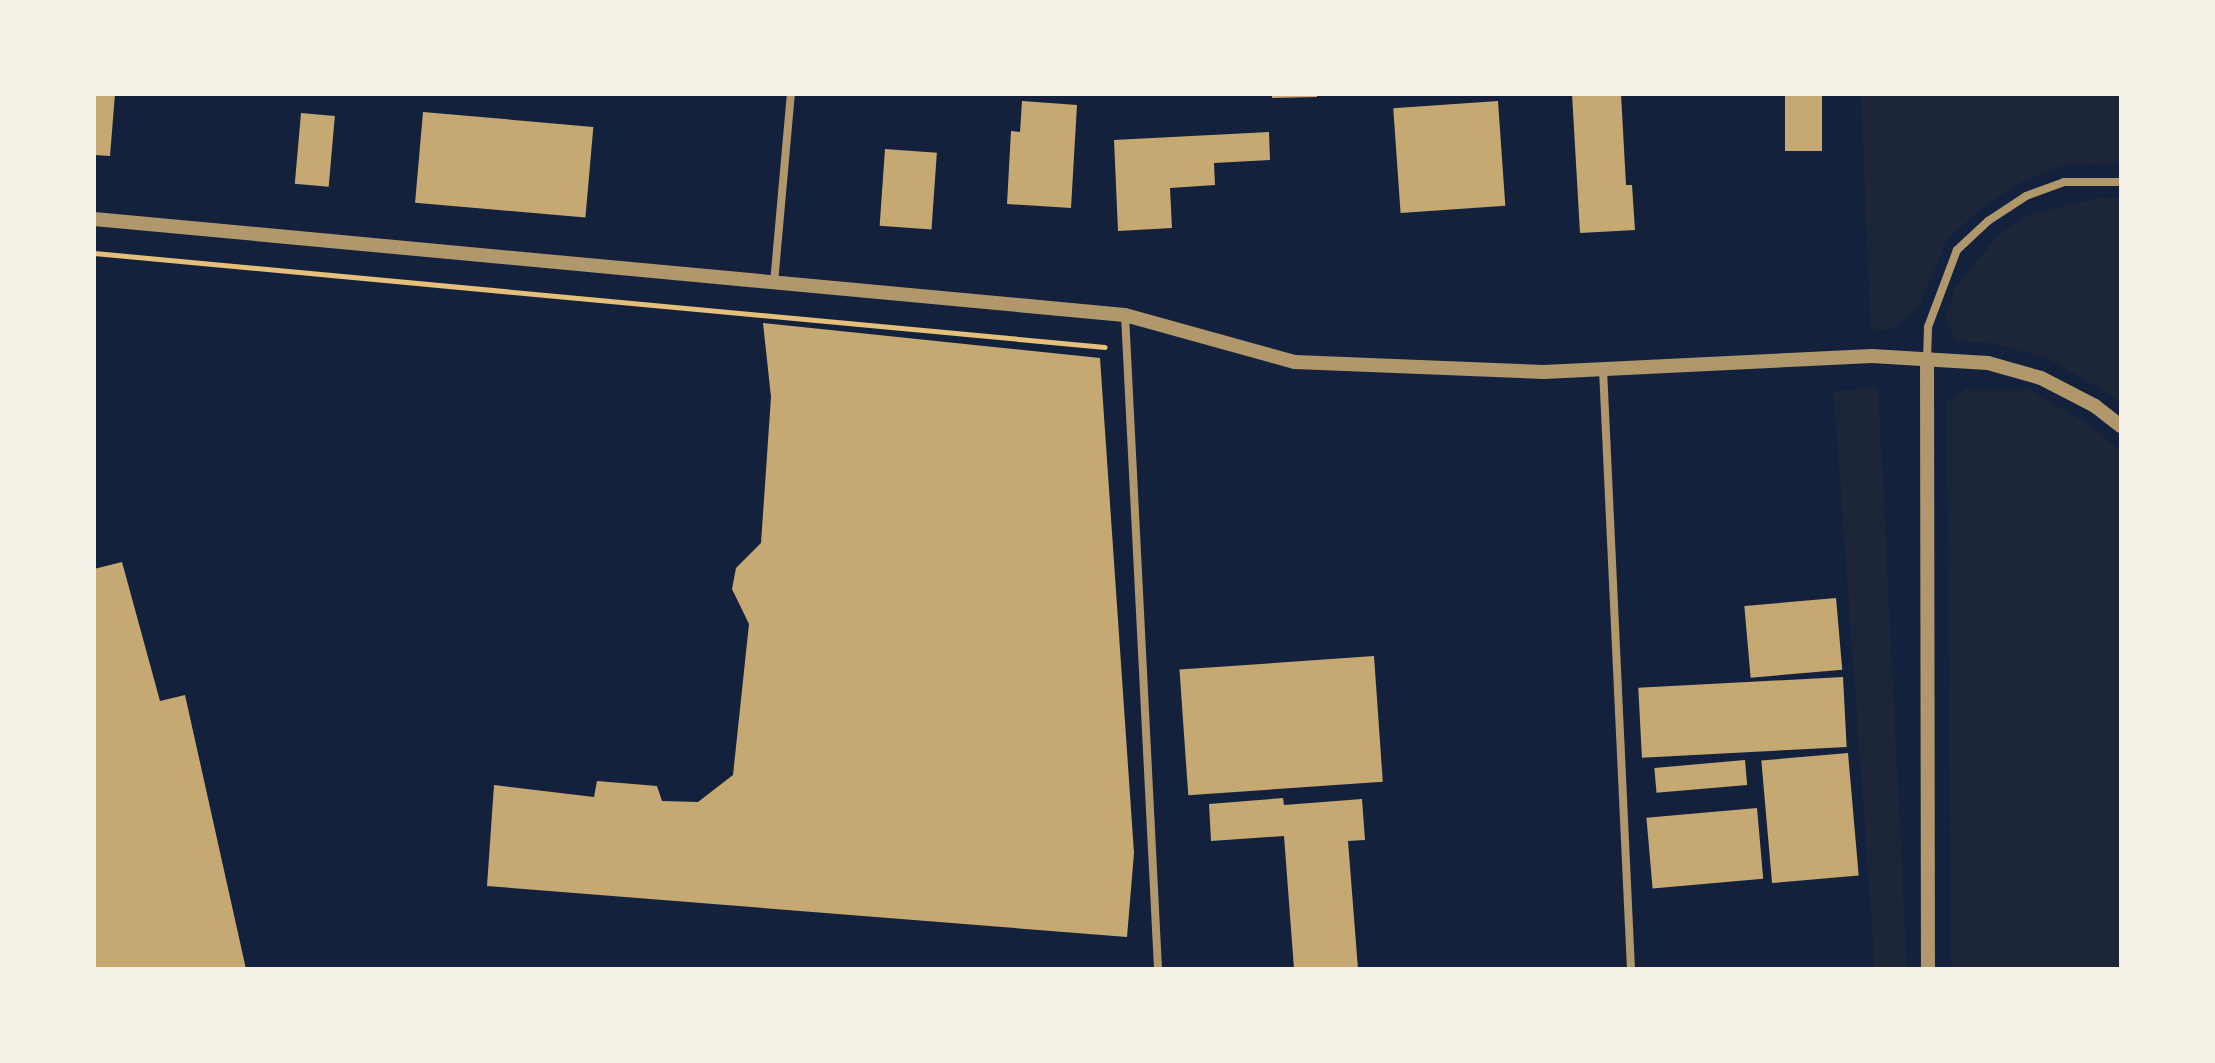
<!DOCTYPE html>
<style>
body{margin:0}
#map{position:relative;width:2215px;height:1063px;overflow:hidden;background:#14213d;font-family:"Archivo Narrow",sans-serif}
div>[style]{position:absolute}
.green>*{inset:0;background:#1d2539}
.building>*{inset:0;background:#c6a872;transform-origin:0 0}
.path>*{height:5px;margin:-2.5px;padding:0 2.5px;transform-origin:2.5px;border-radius:2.5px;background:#e5c07b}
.minor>*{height:8px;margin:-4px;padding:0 4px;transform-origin:4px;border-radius:4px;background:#b1986c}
.tertiary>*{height:14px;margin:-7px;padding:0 7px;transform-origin:7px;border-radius:7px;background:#b1986c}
span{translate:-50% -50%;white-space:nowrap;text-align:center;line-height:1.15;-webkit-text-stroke:7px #f6f1e7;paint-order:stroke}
.frame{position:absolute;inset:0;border:96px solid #f6f1e7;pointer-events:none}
</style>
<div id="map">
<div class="green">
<i style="clip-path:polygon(1861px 94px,2121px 94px,2121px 163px,2064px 165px,2022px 182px,1982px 207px,1947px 240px,1919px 307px,1894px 328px,1871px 332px)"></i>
<i style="clip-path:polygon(2103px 197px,2121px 198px,2121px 401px,2047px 358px,1991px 343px,1955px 341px,1946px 318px,1954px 290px,1999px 234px,2030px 214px)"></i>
<i style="clip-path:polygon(1878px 387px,1907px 969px,1875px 969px,1834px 391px)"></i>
<i style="clip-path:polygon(1966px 389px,2027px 389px,2085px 422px,2121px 451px,2121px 969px,1951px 969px,1947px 401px)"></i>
</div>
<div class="building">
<i style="clip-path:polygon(94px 94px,115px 94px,110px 156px,94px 155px)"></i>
<i style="clip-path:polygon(1272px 94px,1317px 94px,1317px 97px,1272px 98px)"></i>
<i style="clip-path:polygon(1572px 94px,1621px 94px,1626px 185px,1632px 185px,1635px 230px,1580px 233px)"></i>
<i style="left:1785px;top:94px;width:37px;height:57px"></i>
<i style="clip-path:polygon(1022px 101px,1077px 105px,1071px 208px,1007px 204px,1011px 131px,1020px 132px)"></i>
<i style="left:1498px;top:101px;width:105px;height:105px;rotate:86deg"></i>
<i style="left:423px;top:112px;width:171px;height:91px;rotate:5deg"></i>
<i style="left:301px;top:113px;width:34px;height:71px;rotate:5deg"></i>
<i style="clip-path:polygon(1269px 132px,1270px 160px,1214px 163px,1215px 185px,1170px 188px,1172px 228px,1118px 231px,1114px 140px)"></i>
<i style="left:885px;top:149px;width:52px;height:77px;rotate:4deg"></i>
<i style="clip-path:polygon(763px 323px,1100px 358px,1134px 853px,1127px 937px,487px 886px,494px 785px,594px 797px,597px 781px,657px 786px,662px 801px,698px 802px,733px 775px,749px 624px,732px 589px,736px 568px,761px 543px,771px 397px)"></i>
<i style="clip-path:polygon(122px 562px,160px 701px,185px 695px,246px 969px,94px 969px,94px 569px)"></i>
<i style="left:1836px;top:598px;width:72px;height:92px;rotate:85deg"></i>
<i style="left:1374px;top:656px;width:126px;height:195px;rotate:86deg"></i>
<i style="left:1843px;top:677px;width:70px;height:205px;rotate:87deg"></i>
<i style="left:1848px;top:753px;width:123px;height:87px;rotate:85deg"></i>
<i style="left:1745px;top:760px;width:25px;height:91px;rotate:85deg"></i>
<i style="clip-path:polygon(1283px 798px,1284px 805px,1362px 799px,1365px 840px,1348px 841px,1358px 969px,1294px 969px,1284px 836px,1211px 841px,1209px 804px)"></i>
<i style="left:1757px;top:808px;width:71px;height:111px;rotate:85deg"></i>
</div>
<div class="path">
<i style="left:94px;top:253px;width:1015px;rotate:5.31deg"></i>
</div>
<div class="minor">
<i style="left:774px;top:283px;width:190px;rotate:-84.9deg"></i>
<i style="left:1125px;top:315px;width:655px;rotate:87.11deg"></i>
<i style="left:1927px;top:358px;width:31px;rotate:-88deg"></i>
<i style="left:1928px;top:327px;width:82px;rotate:-69.4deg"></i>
<i style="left:1957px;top:250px;width:42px;rotate:-43.1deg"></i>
<i style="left:1988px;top:221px;width:45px;rotate:-33.3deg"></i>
<i style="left:2026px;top:196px;width:40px;rotate:-20.2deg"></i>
<i style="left:2064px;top:182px;width:57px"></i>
<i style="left:1603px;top:369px;width:601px;rotate:87.33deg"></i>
</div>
<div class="tertiary">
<i style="left:94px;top:219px;width:1035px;rotate:5.32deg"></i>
<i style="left:1125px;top:315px;width:176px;rotate:15.5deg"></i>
<i style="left:1295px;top:362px;width:249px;rotate:2.3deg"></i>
<i style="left:1544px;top:372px;width:328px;rotate:-2.8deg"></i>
<i style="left:1872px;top:356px;width:116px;rotate:3.5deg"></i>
<i style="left:1988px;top:363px;width:55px;rotate:15.8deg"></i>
<i style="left:2041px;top:378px;width:61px;rotate:27.4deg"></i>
<i style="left:2095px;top:406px;width:33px;rotate:38deg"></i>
<i style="left:1927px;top:358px;width:611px;rotate:89.91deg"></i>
</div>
<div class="frame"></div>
</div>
